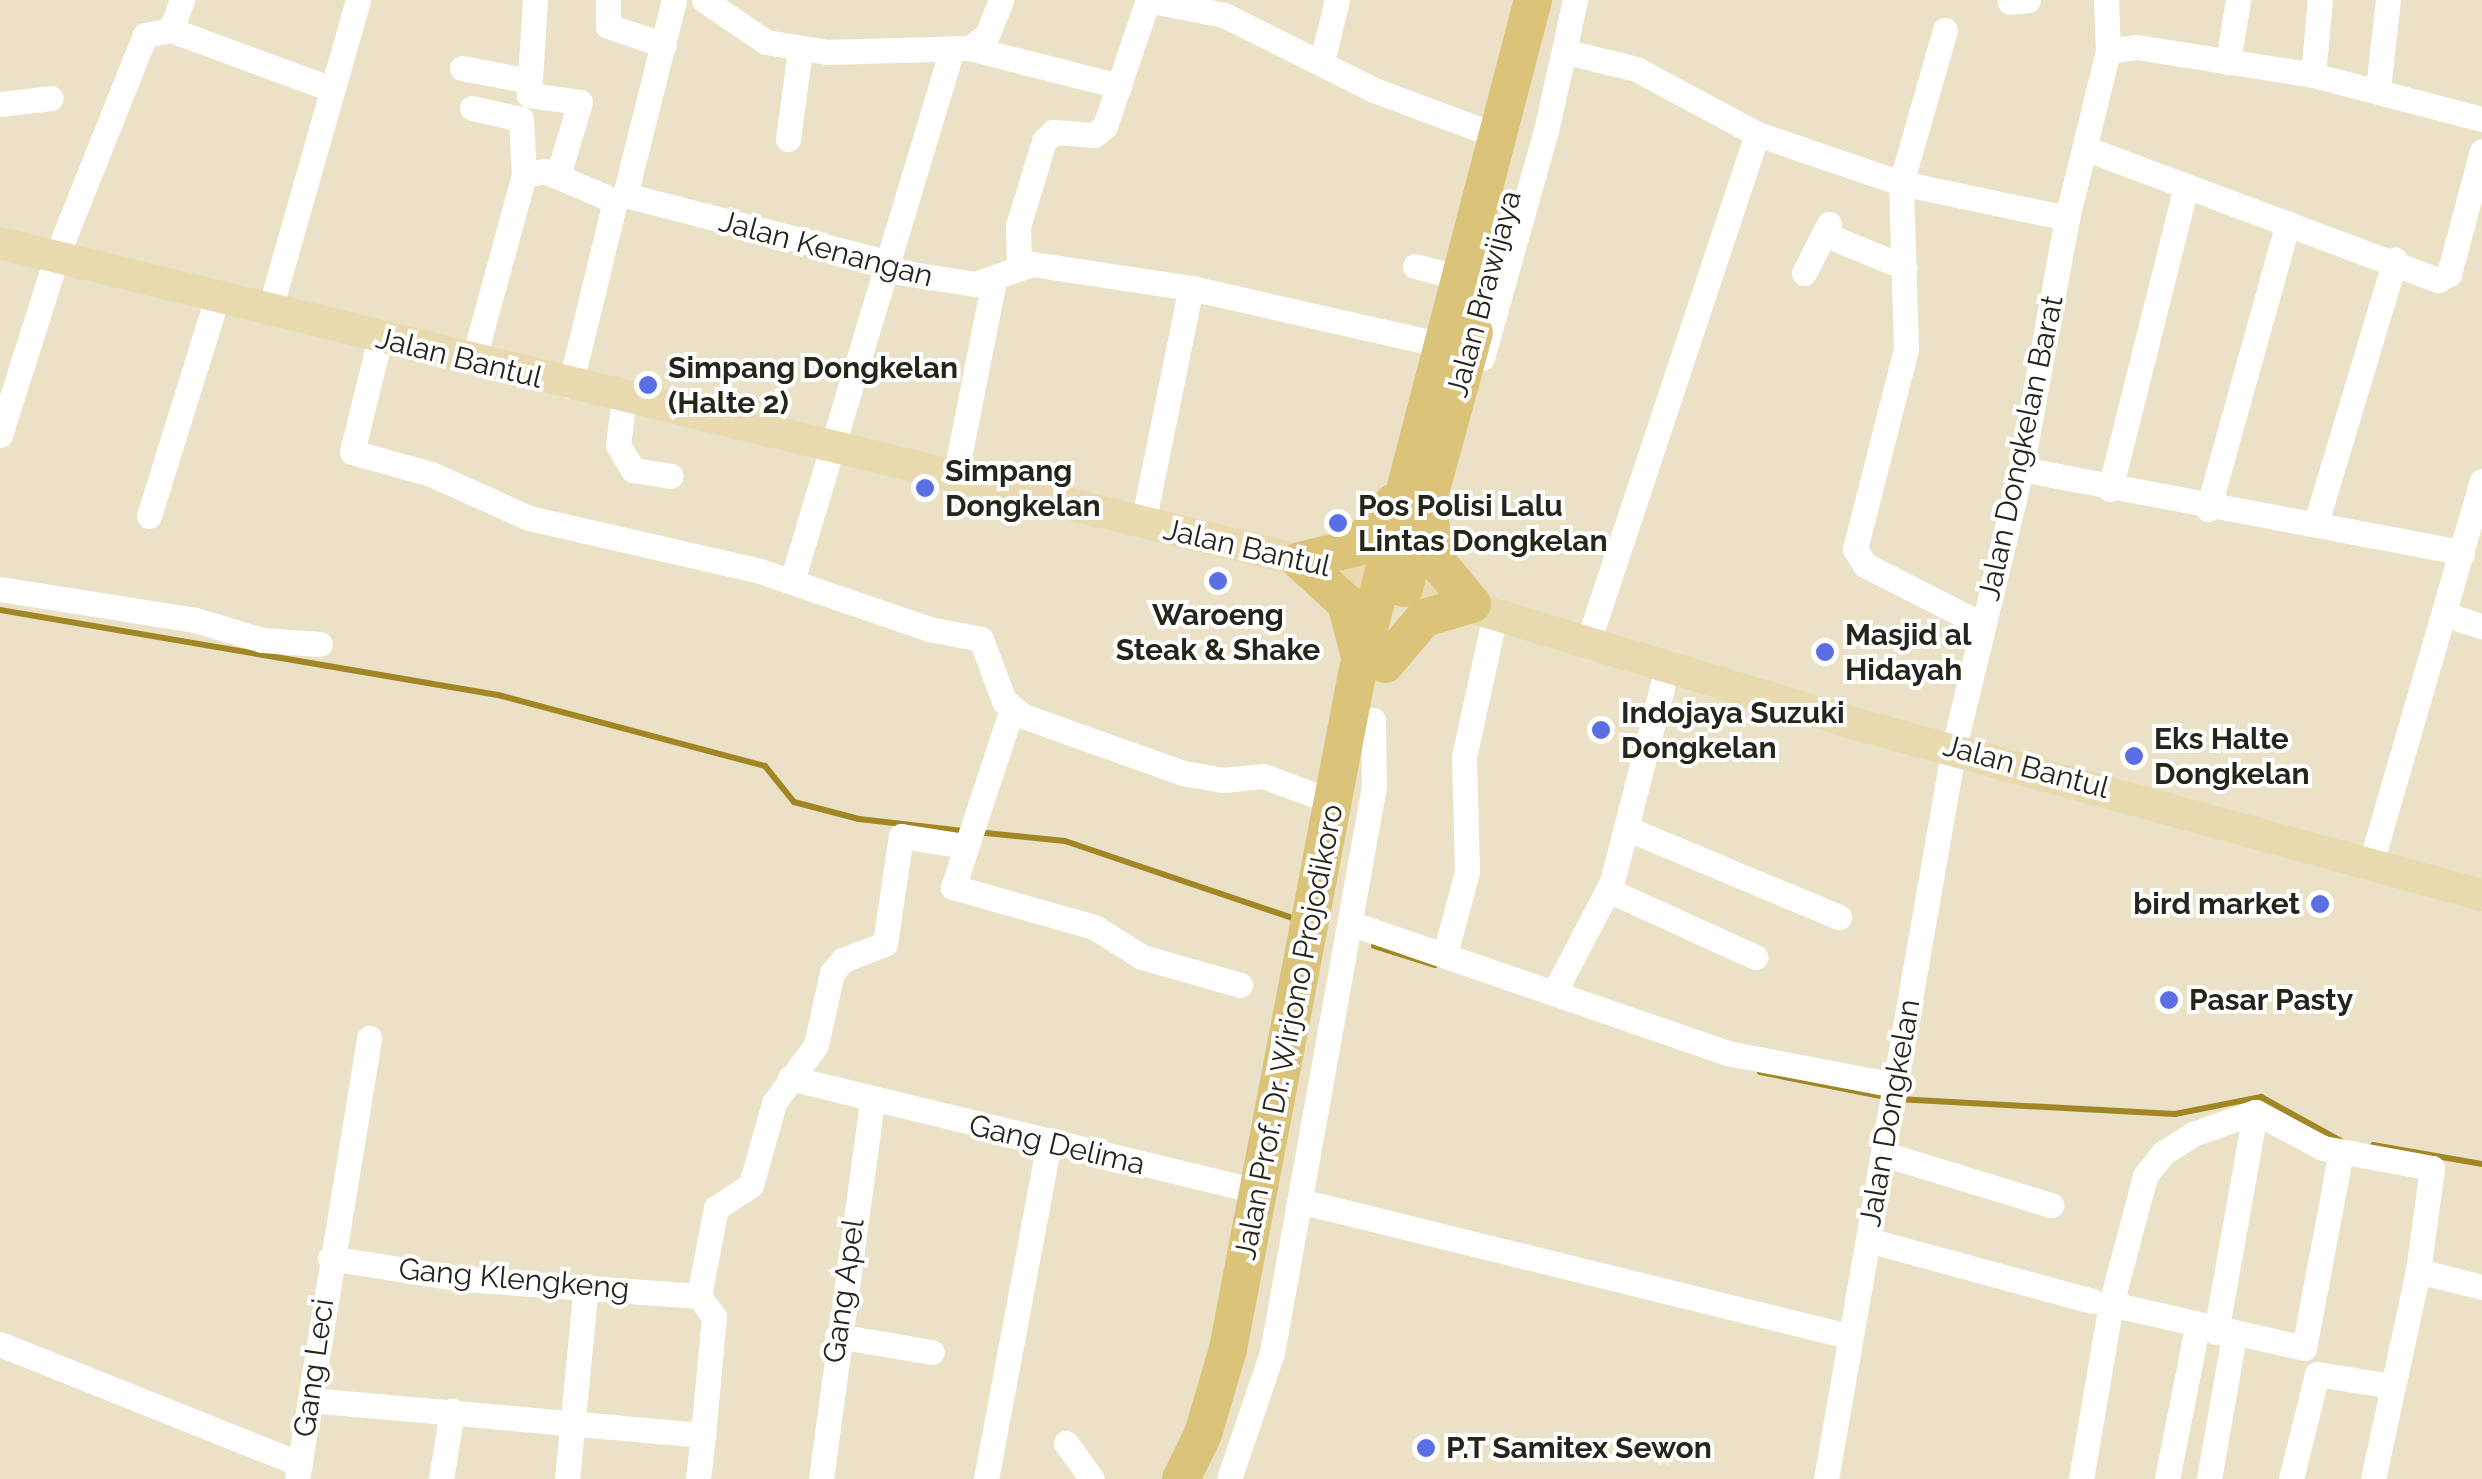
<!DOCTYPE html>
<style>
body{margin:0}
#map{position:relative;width:2482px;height:1479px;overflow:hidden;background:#eae1c7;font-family:Raleway,sans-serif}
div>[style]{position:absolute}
.stream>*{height:6px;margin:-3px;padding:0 3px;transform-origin:3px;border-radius:3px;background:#a18624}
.minor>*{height:25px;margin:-12.5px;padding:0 12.5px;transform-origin:12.5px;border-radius:12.5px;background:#fff}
.major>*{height:32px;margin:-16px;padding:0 16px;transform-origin:16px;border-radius:16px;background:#e9dbaf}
.highway>*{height:38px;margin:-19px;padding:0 19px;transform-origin:19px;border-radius:19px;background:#dbc379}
.dots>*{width:28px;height:28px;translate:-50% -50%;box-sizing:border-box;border:5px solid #fff;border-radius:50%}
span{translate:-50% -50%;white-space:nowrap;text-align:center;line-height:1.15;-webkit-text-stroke:8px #fff;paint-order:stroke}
.street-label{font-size:30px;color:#27241a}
.poi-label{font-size:30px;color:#27241a;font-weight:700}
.left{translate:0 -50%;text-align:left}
.right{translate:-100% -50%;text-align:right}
</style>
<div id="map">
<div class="stream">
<i style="left:0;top:610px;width:505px;rotate:9.69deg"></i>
<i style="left:498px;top:695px;width:276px;rotate:14.9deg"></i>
<i style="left:765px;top:766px;width:46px;rotate:51.1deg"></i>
<i style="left:794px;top:802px;width:67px;rotate:14.7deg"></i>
<i style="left:859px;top:819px;width:105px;rotate:6.6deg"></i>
<i style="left:976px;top:832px;width:89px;rotate:5.8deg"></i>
<i style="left:1065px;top:841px;width:243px;rotate:18.7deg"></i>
<i style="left:1374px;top:946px;width:64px;rotate:17.3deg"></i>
<i style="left:1760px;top:1072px;width:127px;rotate:11.3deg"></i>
<i style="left:1897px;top:1099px;width:278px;rotate:3.1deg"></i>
<i style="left:2175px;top:1114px;width:88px;rotate:-11.2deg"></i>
<i style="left:2261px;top:1097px;width:91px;rotate:28.8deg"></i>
<i style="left:2373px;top:1145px;width:111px;rotate:9.9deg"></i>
</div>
<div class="minor">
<i style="left:535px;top:0;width:95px;rotate:93.6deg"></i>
<i style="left:529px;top:95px;width:51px;rotate:7.8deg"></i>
<i style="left:580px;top:102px;width:77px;rotate:106.6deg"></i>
<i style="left:608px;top:0;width:26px;rotate:90deg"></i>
<i style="left:608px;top:26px;width:59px;rotate:18.7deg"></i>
<i style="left:704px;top:0;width:75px;rotate:34.1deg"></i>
<i style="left:766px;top:42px;width:62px;rotate:9.3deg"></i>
<i style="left:827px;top:52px;width:142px;rotate:-1.6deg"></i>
<i style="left:969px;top:48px;width:22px;rotate:-36deg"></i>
<i style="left:987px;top:35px;width:38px;rotate:-68deg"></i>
<i style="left:1148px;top:0;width:77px;rotate:11.2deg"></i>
<i style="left:1224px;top:15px;width:168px;rotate:26.6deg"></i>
<i style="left:1374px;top:90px;width:121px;rotate:20.4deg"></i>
<i style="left:2106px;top:0;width:51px;rotate:87.8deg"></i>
<i style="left:2010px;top:2px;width:18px;rotate:-6deg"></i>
<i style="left:171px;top:30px;width:32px;rotate:-70deg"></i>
<i style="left:1945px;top:30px;width:159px;rotate:106deg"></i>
<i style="left:1901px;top:183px;width:166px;rotate:88.3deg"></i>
<i style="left:1906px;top:349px;width:206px;rotate:104.3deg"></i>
<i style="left:1855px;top:549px;width:19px;rotate:58deg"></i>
<i style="left:1865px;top:565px;width:132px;rotate:27deg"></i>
<i style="left:969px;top:48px;width:155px;rotate:14.2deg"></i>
<i style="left:1567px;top:52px;width:71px;rotate:13.8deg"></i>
<i style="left:1636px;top:69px;width:137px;rotate:28.2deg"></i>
<i style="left:1757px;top:134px;width:152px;rotate:18.8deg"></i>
<i style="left:1901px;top:183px;width:170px;rotate:11.9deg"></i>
<i style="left:1322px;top:61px;width:63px;rotate:-76.2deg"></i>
<i style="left:2228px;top:62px;width:63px;rotate:-80.8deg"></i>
<i style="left:462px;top:68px;width:64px;rotate:10.8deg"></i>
<i style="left:2313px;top:75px;width:75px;rotate:-84.7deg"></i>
<i style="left:2378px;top:89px;width:90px;rotate:-83.6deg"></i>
<i style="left:0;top:104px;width:51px;rotate:-6.7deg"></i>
<i style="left:472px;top:108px;width:50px;rotate:12.7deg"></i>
<i style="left:521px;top:119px;width:56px;rotate:86.9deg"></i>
<i style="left:524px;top:175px;width:194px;rotate:105.3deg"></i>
<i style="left:788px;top:139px;width:90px;rotate:-82.3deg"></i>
<i style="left:2087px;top:149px;width:375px;rotate:20.5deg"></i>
<i style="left:2438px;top:280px;width:13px;rotate:-29deg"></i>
<i style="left:2449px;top:274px;width:127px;rotate:-75deg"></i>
<i style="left:524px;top:175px;width:21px;rotate:-11deg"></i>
<i style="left:545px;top:171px;width:76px;rotate:23.2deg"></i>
<i style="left:615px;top:201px;width:12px;rotate:-31deg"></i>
<i style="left:625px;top:195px;width:262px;rotate:14.4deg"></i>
<i style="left:879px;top:260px;width:12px;rotate:59deg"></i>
<i style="left:885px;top:270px;width:91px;rotate:8.8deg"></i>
<i style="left:975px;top:284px;width:60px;rotate:-19.3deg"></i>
<i style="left:1032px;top:264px;width:161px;rotate:8.6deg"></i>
<i style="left:1191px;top:288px;width:244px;rotate:12.8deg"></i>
<i style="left:625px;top:195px;width:201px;rotate:-75.9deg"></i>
<i style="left:1824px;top:234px;width:87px;rotate:22.4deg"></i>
<i style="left:1415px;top:266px;width:34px;rotate:15deg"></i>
<i style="left:1019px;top:267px;width:41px;rotate:-91.4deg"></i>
<i style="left:1018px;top:226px;width:89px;rotate:-73deg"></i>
<i style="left:1044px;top:141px;width:13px;rotate:-45deg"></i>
<i style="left:1053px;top:132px;width:41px;rotate:4.2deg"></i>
<i style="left:1094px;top:135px;width:14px;rotate:-39deg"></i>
<i style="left:1105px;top:126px;width:133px;rotate:-71.2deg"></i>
<i style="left:1804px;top:273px;width:55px;rotate:-63deg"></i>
<i style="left:270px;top:309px;width:321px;rotate:-74.1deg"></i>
<i style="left:380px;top:338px;width:117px;rotate:103.8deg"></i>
<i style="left:352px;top:452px;width:82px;rotate:15.6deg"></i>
<i style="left:431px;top:474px;width:107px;rotate:24.2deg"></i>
<i style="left:529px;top:518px;width:237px;rotate:12.9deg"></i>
<i style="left:760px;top:571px;width:179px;rotate:18.9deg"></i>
<i style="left:929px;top:629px;width:53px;rotate:10.9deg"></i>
<i style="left:981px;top:639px;width:66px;rotate:69.6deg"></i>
<i style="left:1004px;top:701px;width:24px;rotate:38deg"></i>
<i style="left:1023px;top:716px;width:170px;rotate:19.6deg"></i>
<i style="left:1183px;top:773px;width:42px;rotate:9.7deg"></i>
<i style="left:1224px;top:780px;width:39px;rotate:-6deg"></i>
<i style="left:1263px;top:776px;width:75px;rotate:20.4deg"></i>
<i style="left:1482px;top:358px;width:236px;rotate:-74.3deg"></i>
<i style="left:1546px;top:131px;width:134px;rotate:-77.5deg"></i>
<i style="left:570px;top:386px;width:190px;rotate:-76.3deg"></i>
<i style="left:624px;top:398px;width:47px;rotate:97.3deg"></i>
<i style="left:618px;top:445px;width:29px;rotate:59deg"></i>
<i style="left:633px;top:470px;width:38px;rotate:9deg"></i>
<i style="left:0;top:435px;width:189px;rotate:-72.4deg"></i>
<i style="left:57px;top:255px;width:237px;rotate:-68.2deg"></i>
<i style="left:145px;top:35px;width:26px;rotate:-11deg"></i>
<i style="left:171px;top:30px;width:171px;rotate:20.2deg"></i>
<i style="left:2021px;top:469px;width:449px;rotate:10.7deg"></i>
<i style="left:955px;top:477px;width:201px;rotate:-78.8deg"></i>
<i style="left:2110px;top:489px;width:311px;rotate:-75.9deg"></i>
<i style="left:2208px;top:509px;width:297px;rotate:-74.4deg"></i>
<i style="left:149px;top:516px;width:232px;rotate:-72.7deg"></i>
<i style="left:1143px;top:523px;width:240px;rotate:-78.5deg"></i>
<i style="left:2316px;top:523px;width:275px;rotate:-73.3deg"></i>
<i style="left:792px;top:581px;width:556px;rotate:-73.26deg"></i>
<i style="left:0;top:589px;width:197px;rotate:9deg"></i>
<i style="left:195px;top:620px;width:70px;rotate:16.6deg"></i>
<i style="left:262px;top:640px;width:58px;rotate:3.9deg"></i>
<i style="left:2444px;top:614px;width:40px;rotate:18deg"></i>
<i style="left:1589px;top:639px;width:532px;rotate:-71.6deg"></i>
<i style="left:1012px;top:709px;width:188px;rotate:108.3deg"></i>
<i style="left:953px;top:887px;width:147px;rotate:15.8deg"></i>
<i style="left:1094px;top:927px;width:57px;rotate:32deg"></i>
<i style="left:1142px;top:957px;width:102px;rotate:15.9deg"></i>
<i style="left:1626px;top:828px;width:231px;rotate:22.7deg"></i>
<i style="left:2370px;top:866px;width:401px;rotate:-73.8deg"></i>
<i style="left:1608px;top:890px;width:162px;rotate:24.5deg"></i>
<i style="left:1350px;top:923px;width:399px;rotate:19deg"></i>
<i style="left:1727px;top:1053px;width:171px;rotate:10.8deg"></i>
<i style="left:1445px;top:954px;width:85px;rotate:-75deg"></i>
<i style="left:1467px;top:872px;width:115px;rotate:-91.5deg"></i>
<i style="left:1464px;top:757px;width:150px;rotate:-77.7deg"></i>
<i style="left:1555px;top:991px;width:123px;rotate:-62.4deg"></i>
<i style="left:1612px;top:882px;width:225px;rotate:-75.6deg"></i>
<i style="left:790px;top:1078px;width:465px;rotate:13.6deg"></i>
<i style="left:1884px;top:1154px;width:175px;rotate:17deg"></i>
<i style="left:1300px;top:1201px;width:564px;rotate:13.84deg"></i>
<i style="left:1868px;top:1240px;width:232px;rotate:15.2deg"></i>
<i style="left:330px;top:1258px;width:135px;rotate:9deg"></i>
<i style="left:463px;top:1279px;width:237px;rotate:4.1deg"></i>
<i style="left:2418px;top:1271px;width:66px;rotate:14deg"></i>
<i style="left:2111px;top:1304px;width:198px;rotate:12.8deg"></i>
<i style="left:2304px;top:1348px;width:198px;rotate:-79.3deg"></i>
<i style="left:2216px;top:1332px;width:223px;rotate:-79.9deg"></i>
<i style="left:837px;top:1336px;width:96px;rotate:9.6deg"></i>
<i style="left:0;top:1344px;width:323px;rotate:21.8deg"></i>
<i style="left:310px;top:1400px;width:395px;rotate:5.1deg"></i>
<i style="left:703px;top:1435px;width:119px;rotate:-84.7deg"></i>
<i style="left:714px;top:1317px;width:26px;rotate:-126deg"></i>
<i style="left:699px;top:1296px;width:90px;rotate:-79.1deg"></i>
<i style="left:716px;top:1208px;width:42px;rotate:-33.3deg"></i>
<i style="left:751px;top:1185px;width:85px;rotate:-74.3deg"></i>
<i style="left:774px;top:1103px;width:72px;rotate:-54.1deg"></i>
<i style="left:816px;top:1045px;width:74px;rotate:-77.5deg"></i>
<i style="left:832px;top:973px;width:17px;rotate:-50deg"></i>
<i style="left:843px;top:960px;width:45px;rotate:-20.9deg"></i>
<i style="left:885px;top:944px;width:109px;rotate:-81.6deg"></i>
<i style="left:901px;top:836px;width:64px;rotate:9deg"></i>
<i style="left:1066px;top:1443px;width:44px;rotate:54.2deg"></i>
<i style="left:297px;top:1479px;width:447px;rotate:-80.7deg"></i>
<i style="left:441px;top:1479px;width:69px;rotate:-80.8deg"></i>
<i style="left:567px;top:1479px;width:194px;rotate:-84.4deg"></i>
<i style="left:698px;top:1479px;width:44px;rotate:-83.5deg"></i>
<i style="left:821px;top:1479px;width:379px;rotate:-82.3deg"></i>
<i style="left:986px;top:1479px;width:343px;rotate:-79.4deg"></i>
<i style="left:1229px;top:1479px;width:133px;rotate:-71.2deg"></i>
<i style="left:1272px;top:1353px;width:576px;rotate:-79.8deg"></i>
<i style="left:1374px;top:786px;width:66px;rotate:-90.9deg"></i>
<i style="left:1826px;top:1479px;width:743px;rotate:-80.08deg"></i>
<i style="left:1954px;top:747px;width:286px;rotate:-76.4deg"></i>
<i style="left:2021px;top:469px;width:255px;rotate:-79.6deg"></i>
<i style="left:2067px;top:218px;width:172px;rotate:-76.2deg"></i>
<i style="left:2108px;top:51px;width:29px;rotate:-8deg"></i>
<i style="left:2137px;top:47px;width:178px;rotate:9deg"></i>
<i style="left:2313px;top:75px;width:175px;rotate:14.6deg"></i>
<i style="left:2081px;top:1479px;width:178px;rotate:-80.3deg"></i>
<i style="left:2111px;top:1304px;width:132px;rotate:-75.1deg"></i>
<i style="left:2145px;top:1176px;width:29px;rotate:-52deg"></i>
<i style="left:2163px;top:1153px;width:36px;rotate:-32deg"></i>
<i style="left:2193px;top:1134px;width:66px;rotate:-19.5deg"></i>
<i style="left:2255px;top:1112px;width:77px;rotate:27.9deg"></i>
<i style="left:2323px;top:1148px;width:111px;rotate:10.4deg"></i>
<i style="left:2432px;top:1168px;width:104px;rotate:97.7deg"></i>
<i style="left:2418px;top:1271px;width:213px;rotate:102.2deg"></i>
<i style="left:2167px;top:1479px;width:155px;rotate:-78.8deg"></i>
<i style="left:2209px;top:1479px;width:145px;rotate:-80.1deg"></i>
<i style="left:2291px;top:1479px;width:108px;rotate:-76.1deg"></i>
<i style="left:2317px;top:1374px;width:76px;rotate:9.1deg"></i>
</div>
<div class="major">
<i style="left:0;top:243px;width:1421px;rotate:13.72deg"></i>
<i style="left:1405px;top:587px;width:471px;rotate:16.9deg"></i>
<i style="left:1856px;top:724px;width:649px;rotate:15.28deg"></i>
</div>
<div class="highway">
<i style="left:1428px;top:513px;width:51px;rotate:78.7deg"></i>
<i style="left:1438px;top:563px;width:53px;rotate:50.3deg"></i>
<i style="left:1300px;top:561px;width:59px;rotate:-13.8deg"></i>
<i style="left:1357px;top:547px;width:58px;rotate:-50.6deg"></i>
<i style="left:1300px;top:561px;width:62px;rotate:42.4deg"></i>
<i style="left:1346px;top:603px;width:52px;rotate:75.4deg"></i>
<i style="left:1404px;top:588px;width:265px;rotate:-74.7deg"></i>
<i style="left:1385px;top:664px;width:60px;rotate:-49.7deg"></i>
<i style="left:1424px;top:618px;width:50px;rotate:-16.3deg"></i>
<i style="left:1181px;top:1479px;width:50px;rotate:-63.9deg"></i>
<i style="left:1203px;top:1434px;width:89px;rotate:-73.6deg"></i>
<i style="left:1228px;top:1349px;width:687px;rotate:-79.18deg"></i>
<i style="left:1357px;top:674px;width:697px;rotate:-75.37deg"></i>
</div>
<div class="dots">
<i style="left:648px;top:385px;background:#5a6ee5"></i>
<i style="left:925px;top:488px;background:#5a6ee5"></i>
<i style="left:1338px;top:523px;background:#5a6ee5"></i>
<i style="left:1218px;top:581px;background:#5a6ee5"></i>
<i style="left:1825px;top:652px;background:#5a6ee5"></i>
<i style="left:1601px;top:730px;background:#5a6ee5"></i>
<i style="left:2134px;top:756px;background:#5a6ee5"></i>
<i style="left:2320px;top:904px;background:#5a6ee5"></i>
<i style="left:2169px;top:1000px;background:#5a6ee5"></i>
<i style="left:1426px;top:1448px;background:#5a6ee5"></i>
</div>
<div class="street-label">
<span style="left:826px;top:249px;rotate:15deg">Jalan Kenangan</span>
<span style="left:1484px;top:294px;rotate:-75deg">Jalan Brawijaya</span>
<span style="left:459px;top:358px;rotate:14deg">Jalan Bantul</span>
<span style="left:2021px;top:448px;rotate:-78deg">Jalan Dongkelan Barat</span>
<span style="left:1247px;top:548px;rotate:13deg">Jalan Bantul</span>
<span style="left:2026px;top:767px;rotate:15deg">Jalan Bantul</span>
<span style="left:1289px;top:1032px;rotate:-79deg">Jalan Prof. Dr. Wirjono Projodikoro</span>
<span style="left:1890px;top:1113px;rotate:-80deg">Jalan Dongkelan</span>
<span style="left:1057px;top:1145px;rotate:13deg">Gang Delima</span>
<span style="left:514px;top:1279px;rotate:5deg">Gang Klengkeng</span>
<span style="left:844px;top:1291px;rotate:-82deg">Gang Apel</span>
<span style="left:314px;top:1368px;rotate:-82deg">Gang Leci</span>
</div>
<div class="poi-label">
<span class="left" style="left:668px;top:385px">Simpang Dongkelan<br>(Halte 2)</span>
<span class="left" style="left:945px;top:488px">Simpang<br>Dongkelan</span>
<span class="left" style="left:1358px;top:523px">Pos Polisi Lalu<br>Lintas Dongkelan</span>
<span style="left:1218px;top:632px">Waroeng<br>Steak &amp; Shake</span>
<span class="left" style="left:1845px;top:652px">Masjid al<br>Hidayah</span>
<span class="left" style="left:1621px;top:730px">Indojaya Suzuki<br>Dongkelan</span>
<span class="left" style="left:2154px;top:756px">Eks Halte<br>Dongkelan</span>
<span class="right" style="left:2300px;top:904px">bird market</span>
<span class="left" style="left:2189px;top:1000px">Pasar Pasty</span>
<span class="left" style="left:1446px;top:1448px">P.T Samitex Sewon</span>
</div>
</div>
